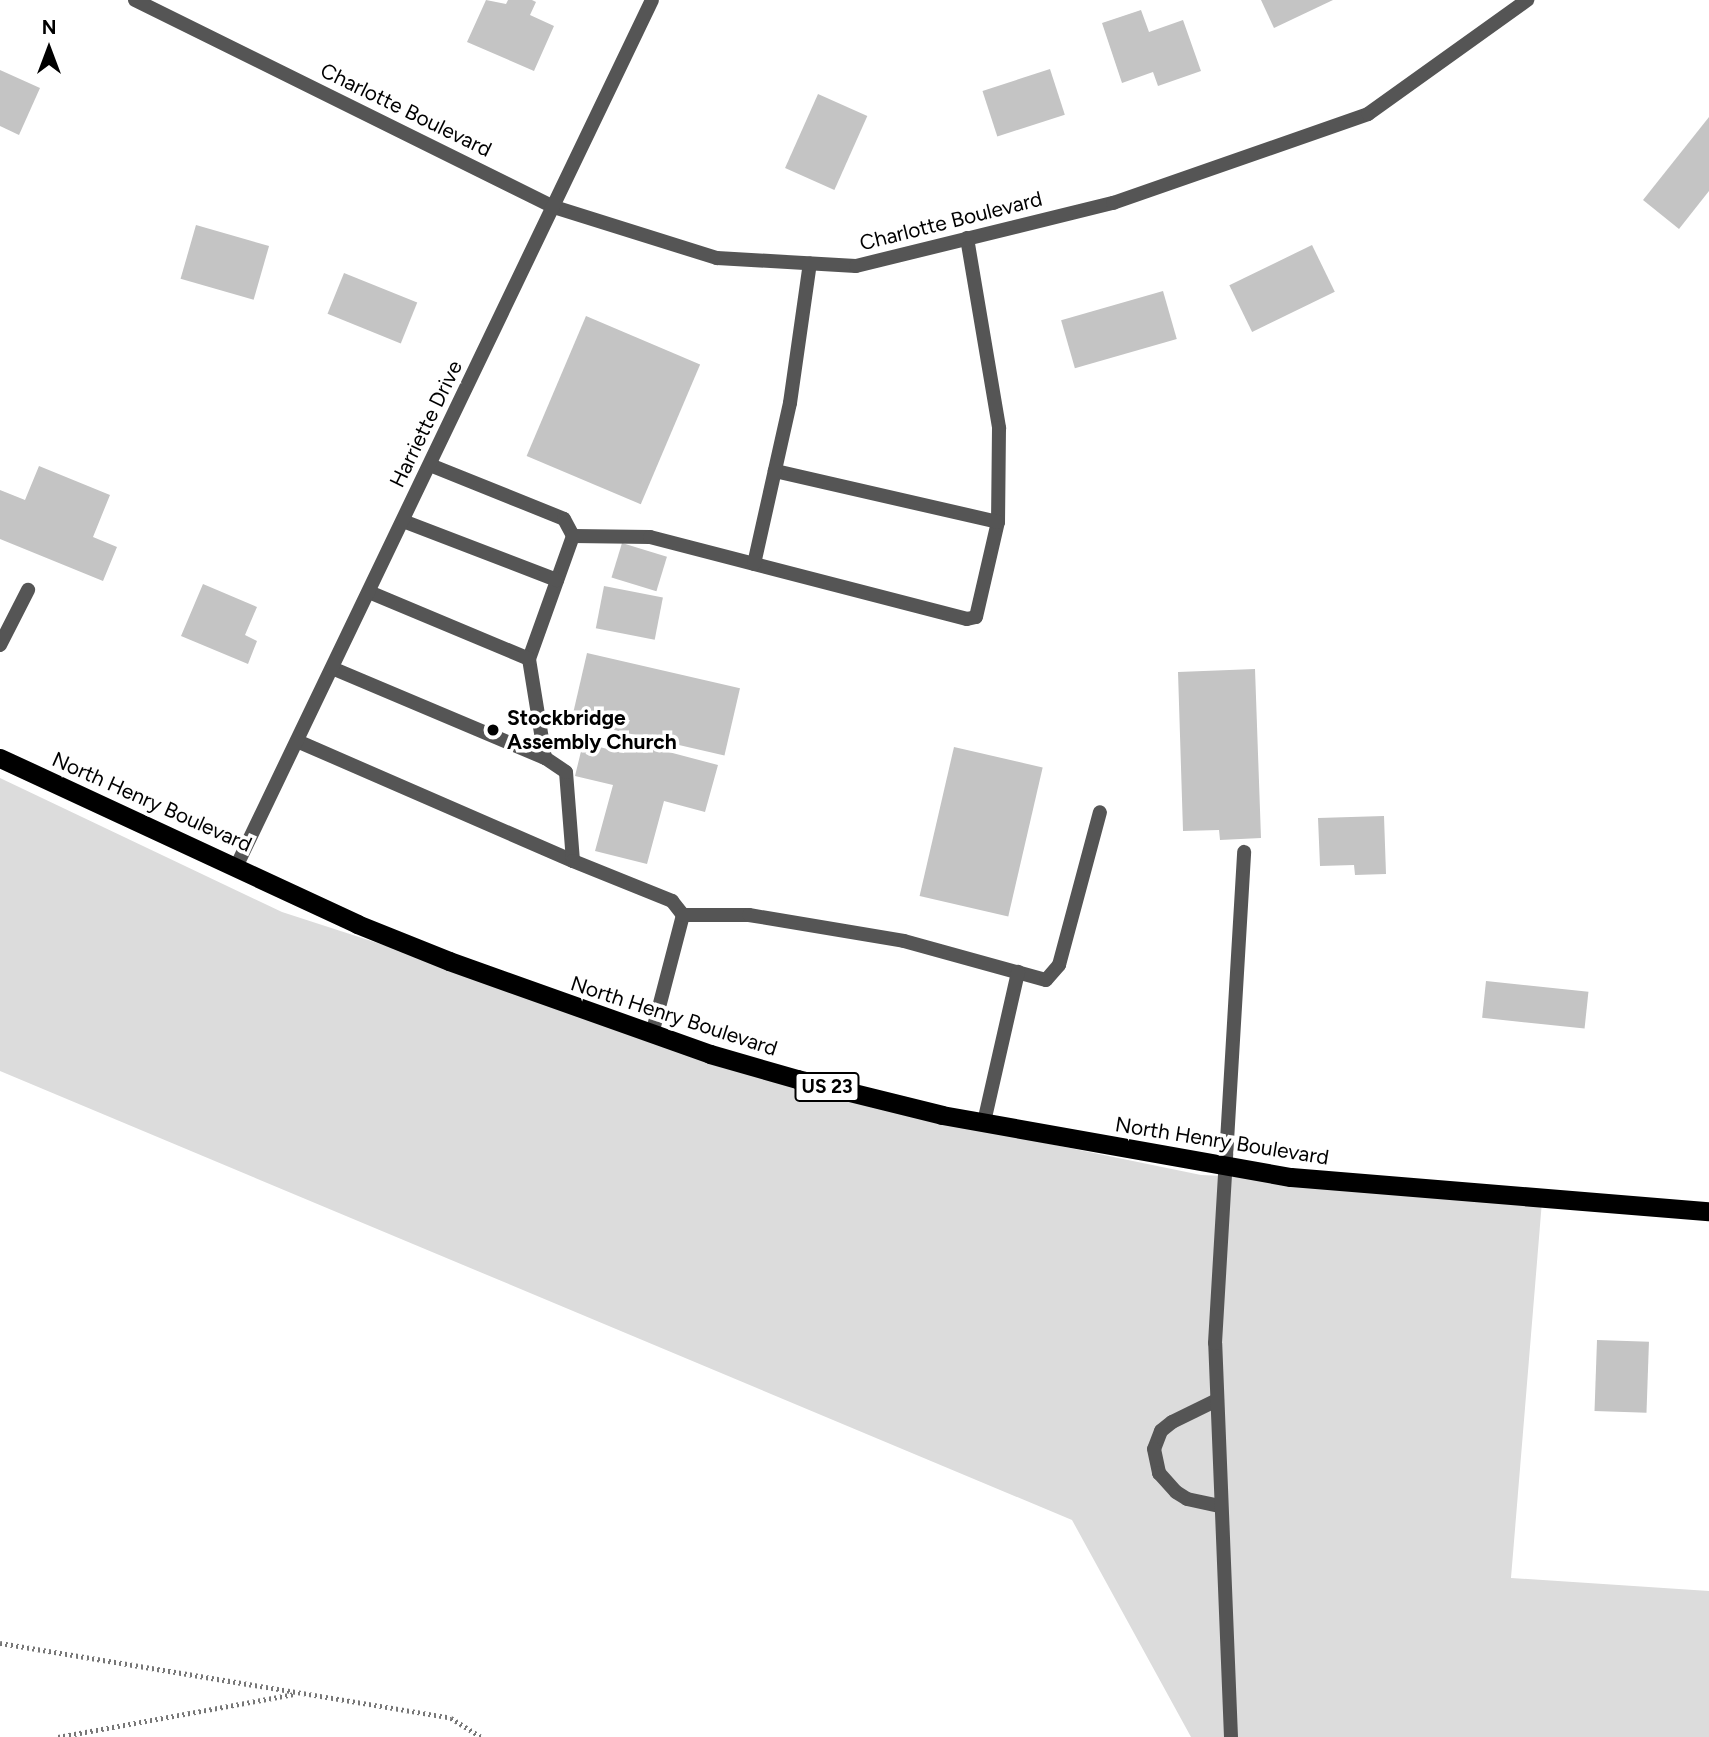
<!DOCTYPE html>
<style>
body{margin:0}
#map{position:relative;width:1709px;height:1737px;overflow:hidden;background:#fff;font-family:Figtree,sans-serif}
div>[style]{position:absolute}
.green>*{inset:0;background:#dcdcdc}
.building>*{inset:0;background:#c4c4c4;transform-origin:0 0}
.path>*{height:4.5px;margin-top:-2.25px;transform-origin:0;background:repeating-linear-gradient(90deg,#777 0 2px,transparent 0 5.5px)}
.service>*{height:14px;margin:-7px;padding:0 7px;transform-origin:7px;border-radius:7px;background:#555}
.minor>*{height:14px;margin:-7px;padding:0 7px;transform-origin:7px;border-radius:7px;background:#555}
.trunk>*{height:19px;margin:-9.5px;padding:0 9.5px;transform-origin:9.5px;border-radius:9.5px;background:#000}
.dots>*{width:19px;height:19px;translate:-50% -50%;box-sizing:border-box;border:4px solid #fff;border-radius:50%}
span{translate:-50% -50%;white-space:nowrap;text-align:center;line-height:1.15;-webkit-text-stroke:7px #fff;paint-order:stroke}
.shield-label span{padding:2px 5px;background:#fff;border:2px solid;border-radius:5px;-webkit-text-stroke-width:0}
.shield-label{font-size:19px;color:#000;font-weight:700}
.street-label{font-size:21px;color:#000}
.poi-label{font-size:21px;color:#000;font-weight:700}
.left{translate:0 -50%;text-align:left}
.north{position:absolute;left:14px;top:14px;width:70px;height:70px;-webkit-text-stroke:5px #fff;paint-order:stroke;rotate:0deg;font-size:19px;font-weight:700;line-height:28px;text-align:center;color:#000}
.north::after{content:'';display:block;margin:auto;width:24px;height:32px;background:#000;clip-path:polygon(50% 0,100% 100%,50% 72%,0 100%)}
</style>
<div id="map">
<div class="green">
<i style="clip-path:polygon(0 778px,282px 912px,905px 1114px,1201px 1175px,1543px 1189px,1511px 1578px,1709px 1591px,1709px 1737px,1191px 1737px,1072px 1520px,0 1071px)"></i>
</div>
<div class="building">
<i style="clip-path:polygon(486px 0,506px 4px,508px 0,532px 0,536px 2px,530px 15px,554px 26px,534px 71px,467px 42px)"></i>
<i style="clip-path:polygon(1261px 0,1333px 0,1274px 28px)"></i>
<i style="clip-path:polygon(1141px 10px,1149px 32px,1183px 20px,1201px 71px,1158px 86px,1153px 72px,1122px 83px,1102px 23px)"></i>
<i style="left:1050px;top:69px;width:48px;height:71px;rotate:72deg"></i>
<i style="clip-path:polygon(0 70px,40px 88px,19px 135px,0 126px)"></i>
<i style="left:818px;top:94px;width:54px;height:81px;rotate:24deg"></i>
<i style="clip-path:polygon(1709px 117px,1709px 191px,1679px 229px,1643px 200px)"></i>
<i style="left:196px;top:225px;width:76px;height:56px;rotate:16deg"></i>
<i style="left:1312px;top:245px;width:52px;height:92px;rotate:64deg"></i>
<i style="left:344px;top:273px;width:79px;height:44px;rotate:22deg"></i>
<i style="left:1163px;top:291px;width:50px;height:106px;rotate:74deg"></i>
<i style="left:586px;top:316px;width:124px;height:152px;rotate:23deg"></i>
<i style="clip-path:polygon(39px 466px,110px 495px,93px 537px,117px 547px,103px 581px,0 539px,0 490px,25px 500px)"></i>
<i style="left:622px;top:543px;width:47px;height:36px;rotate:17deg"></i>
<i style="clip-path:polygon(203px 584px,257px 607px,245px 635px,257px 641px,248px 664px,181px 636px)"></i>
<i style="left:604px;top:586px;width:60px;height:43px;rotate:11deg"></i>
<i style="left:587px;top:653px;width:157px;height:69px;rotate:13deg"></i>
<i style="clip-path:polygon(1255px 669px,1261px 838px,1220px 840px,1219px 830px,1183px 831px,1178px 672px)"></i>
<i style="clip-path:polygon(627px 741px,718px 765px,705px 812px,664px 801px,647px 864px,595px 851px,613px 785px,575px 776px,583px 743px,624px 753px)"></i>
<i style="left:954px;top:747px;width:91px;height:153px;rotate:13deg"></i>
<i style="clip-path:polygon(1384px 816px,1386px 874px,1355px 875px,1354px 865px,1320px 866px,1318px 818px)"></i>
<i style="left:1486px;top:981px;width:103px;height:37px;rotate:6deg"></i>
<i style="left:1597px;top:1340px;width:52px;height:71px;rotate:2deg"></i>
</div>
<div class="path">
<i style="left:0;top:1643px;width:457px;rotate:9.4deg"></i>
<i style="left:451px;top:1718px;width:36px;rotate:32deg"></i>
<i style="left:58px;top:1737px;width:241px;rotate:-10.3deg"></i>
</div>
<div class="service">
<i style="left:967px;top:238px;width:193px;rotate:80.4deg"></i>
<i style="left:999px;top:428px;width:94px;rotate:90.6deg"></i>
<i style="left:430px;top:465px;width:144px;rotate:21.9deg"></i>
<i style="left:564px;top:519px;width:19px;rotate:62deg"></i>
<i style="left:573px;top:536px;width:131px;rotate:109.7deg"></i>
<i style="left:529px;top:659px;width:100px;rotate:80.8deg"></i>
<i style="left:403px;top:521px;width:165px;rotate:21deg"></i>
<i style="left:573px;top:536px;width:77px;rotate:0.7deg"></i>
<i style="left:650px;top:537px;width:327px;rotate:14.5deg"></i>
<i style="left:967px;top:619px;width:9px;rotate:-13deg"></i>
<i style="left:976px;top:617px;width:98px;rotate:-77deg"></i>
<i style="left:998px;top:522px;width:229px;rotate:-167.1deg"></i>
<i style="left:754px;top:564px;width:165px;rotate:-77.4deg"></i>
<i style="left:790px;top:403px;width:141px;rotate:-81.9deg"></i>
<i style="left:369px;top:592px;width:173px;rotate:22.7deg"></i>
<i style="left:0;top:645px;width:62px;rotate:-63deg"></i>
<i style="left:297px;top:741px;width:301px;rotate:23.5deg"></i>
<i style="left:573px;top:861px;width:89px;rotate:-94.5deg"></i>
<i style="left:566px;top:772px;width:25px;rotate:-146deg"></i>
<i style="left:545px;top:758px;width:231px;rotate:-157.1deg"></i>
<i style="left:573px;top:861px;width:107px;rotate:22deg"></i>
<i style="left:672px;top:901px;width:18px;rotate:52deg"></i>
<i style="left:683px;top:915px;width:123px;rotate:104.6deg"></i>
<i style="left:683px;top:915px;width:66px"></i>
<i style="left:749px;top:915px;width:157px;rotate:9.5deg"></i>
<i style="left:904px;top:941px;width:147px;rotate:15.4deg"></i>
<i style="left:1046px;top:980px;width:20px;rotate:-49deg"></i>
<i style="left:1059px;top:965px;width:158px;rotate:-75deg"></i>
<i style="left:984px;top:1122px;width:154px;rotate:-77.2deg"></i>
<i style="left:1217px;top:1400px;width:50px;rotate:153.9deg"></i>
<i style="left:1172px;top:1422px;width:14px;rotate:141deg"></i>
<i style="left:1161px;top:1431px;width:19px;rotate:111deg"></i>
<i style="left:1154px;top:1449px;width:25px;rotate:78deg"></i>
<i style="left:1159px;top:1473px;width:25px;rotate:48deg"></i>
<i style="left:1176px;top:1492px;width:13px;rotate:32deg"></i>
<i style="left:1187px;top:1499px;width:34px;rotate:12deg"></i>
<i style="left:1231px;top:1737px;width:394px;rotate:-92.3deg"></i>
<i style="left:1215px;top:1343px;width:492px;rotate:-86.6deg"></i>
</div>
<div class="minor">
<i style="left:135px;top:0;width:467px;rotate:26.3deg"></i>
<i style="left:554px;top:207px;width:171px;rotate:17.4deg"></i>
<i style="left:717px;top:258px;width:139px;rotate:3.3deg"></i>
<i style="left:856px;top:266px;width:265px;rotate:-13.8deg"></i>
<i style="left:1113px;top:203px;width:270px;rotate:-19.2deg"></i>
<i style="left:1368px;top:114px;width:196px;rotate:-35.6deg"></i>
<i style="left:237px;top:865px;width:959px;rotate:-64.37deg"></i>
</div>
<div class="trunk">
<i style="left:0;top:758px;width:394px;rotate:24.9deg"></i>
<i style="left:357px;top:924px;width:99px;rotate:21.9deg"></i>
<i style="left:449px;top:961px;width:277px;rotate:19.6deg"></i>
<i style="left:710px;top:1054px;width:91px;rotate:16deg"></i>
<i style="left:797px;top:1079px;width:149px;rotate:13.9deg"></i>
<i style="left:942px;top:1115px;width:354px;rotate:10.1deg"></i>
<i style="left:1291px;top:1177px;width:419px;rotate:4.7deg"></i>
</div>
<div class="dots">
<i style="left:493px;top:730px;background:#000"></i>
</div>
<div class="shield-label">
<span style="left:827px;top:1087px">US 23</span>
</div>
<div class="street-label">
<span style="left:406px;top:110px;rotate:26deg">Charlotte Boulevard</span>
<span style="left:951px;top:221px;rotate:-14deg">Charlotte Boulevard</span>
<span style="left:426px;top:424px;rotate:-64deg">Harriette Drive</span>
<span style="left:152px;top:802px;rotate:24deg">North Henry Boulevard</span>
<span style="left:674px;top:1016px;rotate:18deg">North Henry Boulevard</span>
<span style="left:1222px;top:1141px;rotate:9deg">North Henry Boulevard</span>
</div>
<div class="poi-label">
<span class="left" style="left:507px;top:730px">Stockbridge<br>Assembly Church</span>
</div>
<div class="north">N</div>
</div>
